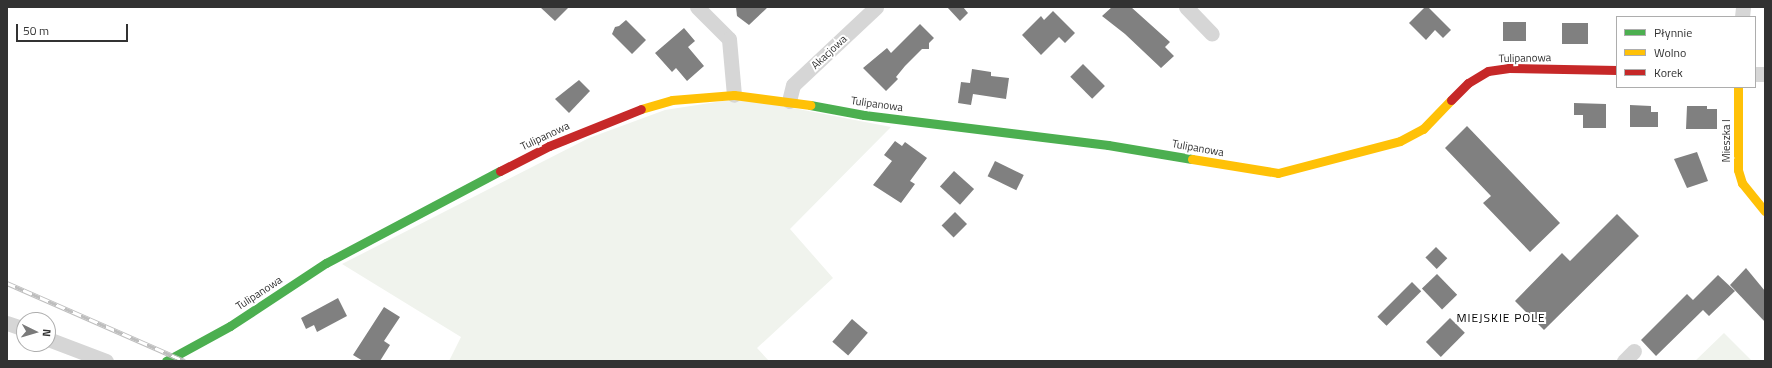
<!DOCTYPE html>
<meta charset="utf-8">
<style>
body{margin:0}
#map{position:relative;width:1772px;height:368px;overflow:hidden;background:#fff;font-family:"Titillium Web",sans-serif}
div>[style]{position:absolute}
.green>*{inset:0;background:#f0f3ed}
.building>*{inset:0;background:#808080;transform-origin:0 0}
.street>*{height:15px;margin:-7.5px;padding:0 7.5px;transform-origin:7.5px;border-radius:7.5px;background:#d6d6d6}
.fast>*{height:9px;margin:-4.5px;padding:0 4.5px;transform-origin:4.5px;border-radius:4.5px;background:#4caf50}
.slow>*{height:9px;margin:-4.5px;padding:0 4.5px;transform-origin:4.5px;border-radius:4.5px;background:#ffc107}
.jam>*{height:9px;margin:-4.5px;padding:0 4.5px;transform-origin:4.5px;border-radius:4.5px;background:#c62828}
.rail>*{height:4.5px;margin-top:-2.25px;transform-origin:0;background:repeating-linear-gradient(90deg,#fff 0 9px,#bebebe 0 18px);box-sizing:border-box;border-block:1px solid #bebebe}
span{translate:-50% -50%;white-space:nowrap;text-align:center;line-height:1.15;-webkit-text-stroke:4px #fff;paint-order:stroke}
.street-label{font-size:11px;color:#323232}
.neighbourhood-label{font-size:12px;color:#000;letter-spacing:1px}
.frame{position:absolute;inset:0;border:8px solid #323232;pointer-events:none}
.legend{position:absolute;left:1616px;top:16px;width:140px;height:72px;box-sizing:border-box;background:#fff;border:1px solid #adadad;margin:0;padding:5px 7px;list-style:none;font-size:12px;color:#323232}
.legend li{display:flex;align-items:center;gap:8px;height:20px}
.legend b{width:20px;border:1px solid #adadad}
.north{position:absolute;left:16px;top:312px;width:40px;height:40px;box-sizing:border-box;background:#fff;border:1px solid #adadad;border-radius:50%;rotate:95deg;font-size:11px;font-weight:700;line-height:16px;text-align:center;color:#323232}
.north::after{content:'';display:block;margin:auto;width:14px;height:18px;background:#7a7a7a;clip-path:polygon(50% 0,100% 100%,50% 72%,0 100%)}
.scale{position:absolute;left:16px;top:24px;width:112px;height:18px;box-sizing:border-box;border:2px solid #323232;border-top:0;padding-left:5px;font-size:12px;line-height:14px;white-space:nowrap;color:#323232;-webkit-text-stroke:3px #fff;paint-order:stroke}
</style>
<div id="map">
<div class="green">
<i style="clip-path:polygon(742px 98px,891px 127px,790px 229px,833px 278px,757px 348px,769px 361px,449px 361px,461px 337px,342px 264px,589px 138px,665px 110px)"></i>
<i style="clip-path:polygon(1724px 333px,1752px 361px,1695px 361px)"></i>
</div>
<div class="building">
<i style="clip-path:polygon(540px 7px,569px 7px,555px 21px)"></i>
<i style="clip-path:polygon(736px 7px,768px 7px,749px 25px,737px 16px)"></i>
<i style="clip-path:polygon(947px 7px,963px 7px,968px 13px,960px 21px)"></i>
<i style="clip-path:polygon(1112px 7px,1131px 7px,1170px 42px,1165px 47px,1174px 56px,1161px 68px,1125px 34px,1102px 16px)"></i>
<i style="clip-path:polygon(1425px 7px,1428px 7px,1451px 30px,1443px 38px,1435px 30px,1426px 40px,1409px 23px)"></i>
<i style="clip-path:polygon(1053px 11px,1075px 33px,1065px 43px,1059px 37px,1041px 55px,1022px 35px,1041px 16px,1044px 20px)"></i>
<i style="clip-path:polygon(626px 20px,646px 40px,632px 54px,612px 34px,615px 27px,619px 26px)"></i>
<i style="left:1503px;top:22px;width:23px;height:19px"></i>
<i style="left:1562px;top:23px;width:26px;height:21px"></i>
<i style="clip-path:polygon(920px 24px,934px 38px,929px 43px,929px 49px,922px 49px,905px 66px,896px 77px,898px 79px,886px 91px,863px 68px,887px 48px,891px 53px)"></i>
<i style="clip-path:polygon(684px 28px,695px 41px,688px 47px,704px 66px,687px 81px,676px 68px,672px 72px,655px 53px)"></i>
<i style="left:1083px;top:64px;width:31px;height:18px;rotate:45deg"></i>
<i style="clip-path:polygon(972px 69px,991px 72px,991px 76px,1009px 78px,1006px 99px,973px 94px,971px 105px,958px 103px,961px 82px,970px 83px)"></i>
<i style="clip-path:polygon(579px 80px,590px 91px,569px 113px,555px 99px)"></i>
<i style="clip-path:polygon(1574px 103px,1606px 104px,1606px 128px,1583px 128px,1583px 115px,1574px 115px)"></i>
<i style="clip-path:polygon(1630px 105px,1651px 106px,1651px 112px,1658px 112px,1658px 127px,1630px 127px)"></i>
<i style="clip-path:polygon(1687px 106px,1707px 106px,1707px 109px,1717px 109px,1717px 129px,1686px 129px)"></i>
<i style="clip-path:polygon(1467px 126px,1560px 223px,1530px 252px,1483px 203px,1491px 196px,1445px 148px)"></i>
<i style="clip-path:polygon(895px 141px,902px 146px,905px 142px,927px 158px,910px 181px,915px 184px,901px 203px,873px 185px,892px 161px,884px 155px)"></i>
<i style="clip-path:polygon(1697px 152px,1708px 181px,1687px 188px,1674px 159px)"></i>
<i style="left:995px;top:161px;width:32px;height:17px;rotate:26deg"></i>
<i style="left:954px;top:171px;width:27px;height:21px;rotate:42deg"></i>
<i style="left:955px;top:212px;width:17px;height:19px;rotate:45deg"></i>
<i style="clip-path:polygon(1617px 214px,1639px 236px,1544px 330px,1515px 301px,1562px 253px,1570px 261px)"></i>
<i style="left:1436px;top:247px;width:16px;height:15px;rotate:45deg"></i>
<i style="clip-path:polygon(1746px 268px,1765px 291px,1765px 322px,1730px 285px)"></i>
<i style="left:1437px;top:274px;width:29px;height:21px;rotate:46deg"></i>
<i style="clip-path:polygon(1718px 275px,1735px 291px,1709px 316px,1703px 310px,1656px 356px,1641px 340px,1687px 294px,1693px 300px)"></i>
<i style="left:1412px;top:282px;width:13px;height:49px;rotate:45deg"></i>
<i style="clip-path:polygon(338px 298px,347px 316px,317px 332px,314px 325px,306px 329px,301px 318px)"></i>
<i style="clip-path:polygon(384px 307px,400px 317px,384px 341px,390px 345px,380px 361px,363px 361px,353px 355px)"></i>
<i style="left:1450px;top:318px;width:21px;height:34px;rotate:45deg"></i>
<i style="left:852px;top:319px;width:21px;height:30px;rotate:41deg"></i>
</div>
<div class="street">
<i style="left:697px;top:7px;width:45px;rotate:45deg"></i>
<i style="left:729px;top:39px;width:56px;rotate:84.9deg"></i>
<i style="left:1186px;top:7px;width:37px;rotate:46deg"></i>
<i style="left:1742px;top:17px;width:10px;rotate:-84deg"></i>
<i style="left:1755px;top:74px;width:10px"></i>
<i style="left:789px;top:101px;width:16px;rotate:-76deg"></i>
<i style="left:793px;top:85px;width:114px;rotate:-43.2deg"></i>
<i style="left:7px;top:323px;width:18px;rotate:19deg"></i>
<i style="left:48px;top:339px;width:62px;rotate:20.8deg"></i>
<i style="left:1624px;top:361px;width:14px;rotate:-45deg"></i>
</div>
<div class="fast">
<i style="left:810px;top:105px;width:55px;rotate:10.5deg"></i>
<i style="left:864px;top:115px;width:246px;rotate:7deg"></i>
<i style="left:1108px;top:145px;width:85px;rotate:9.5deg"></i>
<i style="left:166px;top:361px;width:73px;rotate:-28.7deg"></i>
<i style="left:230px;top:326px;width:115px;rotate:-33.3deg"></i>
<i style="left:326px;top:263px;width:197px;rotate:-27.9deg"></i>
</div>
<div class="slow">
<i style="left:1738px;top:87px;width:83px;rotate:90deg"></i>
<i style="left:1738px;top:170px;width:14px;rotate:73deg"></i>
<i style="left:1742px;top:183px;width:36px;rotate:51deg"></i>
<i style="left:641px;top:109px;width:32px;rotate:-16deg"></i>
<i style="left:672px;top:100px;width:62px;rotate:-4.6deg"></i>
<i style="left:734px;top:95px;width:77px;rotate:7.5deg"></i>
<i style="left:1192px;top:159px;width:87px;rotate:9.2deg"></i>
<i style="left:1278px;top:173px;width:126px;rotate:-14.7deg"></i>
<i style="left:1400px;top:141px;width:26px;rotate:-28deg"></i>
<i style="left:1423px;top:129px;width:40px;rotate:-46deg"></i>
</div>
<div class="jam">
<i style="left:1451px;top:100px;width:24px;rotate:-45deg"></i>
<i style="left:1468px;top:83px;width:23px;rotate:-31deg"></i>
<i style="left:1488px;top:71px;width:21px;rotate:-8deg"></i>
<i style="left:1509px;top:68px;width:108px;rotate:1.1deg"></i>
<i style="left:500px;top:171px;width:55px;rotate:-27deg"></i>
<i style="left:549px;top:146px;width:99px;rotate:-21.9deg"></i>
</div>
<div class="rail">
<i style="left:7px;top:283px;width:194px;rotate:23.7deg"></i>
</div>
<div class="street-label">
<span style="left:829px;top:52px;rotate:-43deg">Akacjowa</span>
<span style="left:1525px;top:58px;rotate:-1deg">Tulipanowa</span>
<span style="left:877px;top:104px;rotate:8deg">Tulipanowa</span>
<span style="left:545px;top:136px;rotate:-25deg">Tulipanowa</span>
<span style="left:1726px;top:141px;rotate:-90deg">Mieszka I</span>
<span style="left:1198px;top:148px;rotate:10deg">Tulipanowa</span>
<span style="left:259px;top:293px;rotate:-33deg">Tulipanowa</span>
</div>
<div class="neighbourhood-label">
<span style="left:1501px;top:318px">MIEJSKIE POLE</span>
</div>
<div class="frame"></div>
<ul class="legend">
<li><b style="height:5px;background:#4caf50"></b>Płynnie</li>
<li><b style="height:5px;background:#ffc107"></b>Wolno</li>
<li><b style="height:5px;background:#c62828"></b>Korek</li>
</ul>
<div class="north">N</div>
<div class="scale">50 m</div>
</div>
